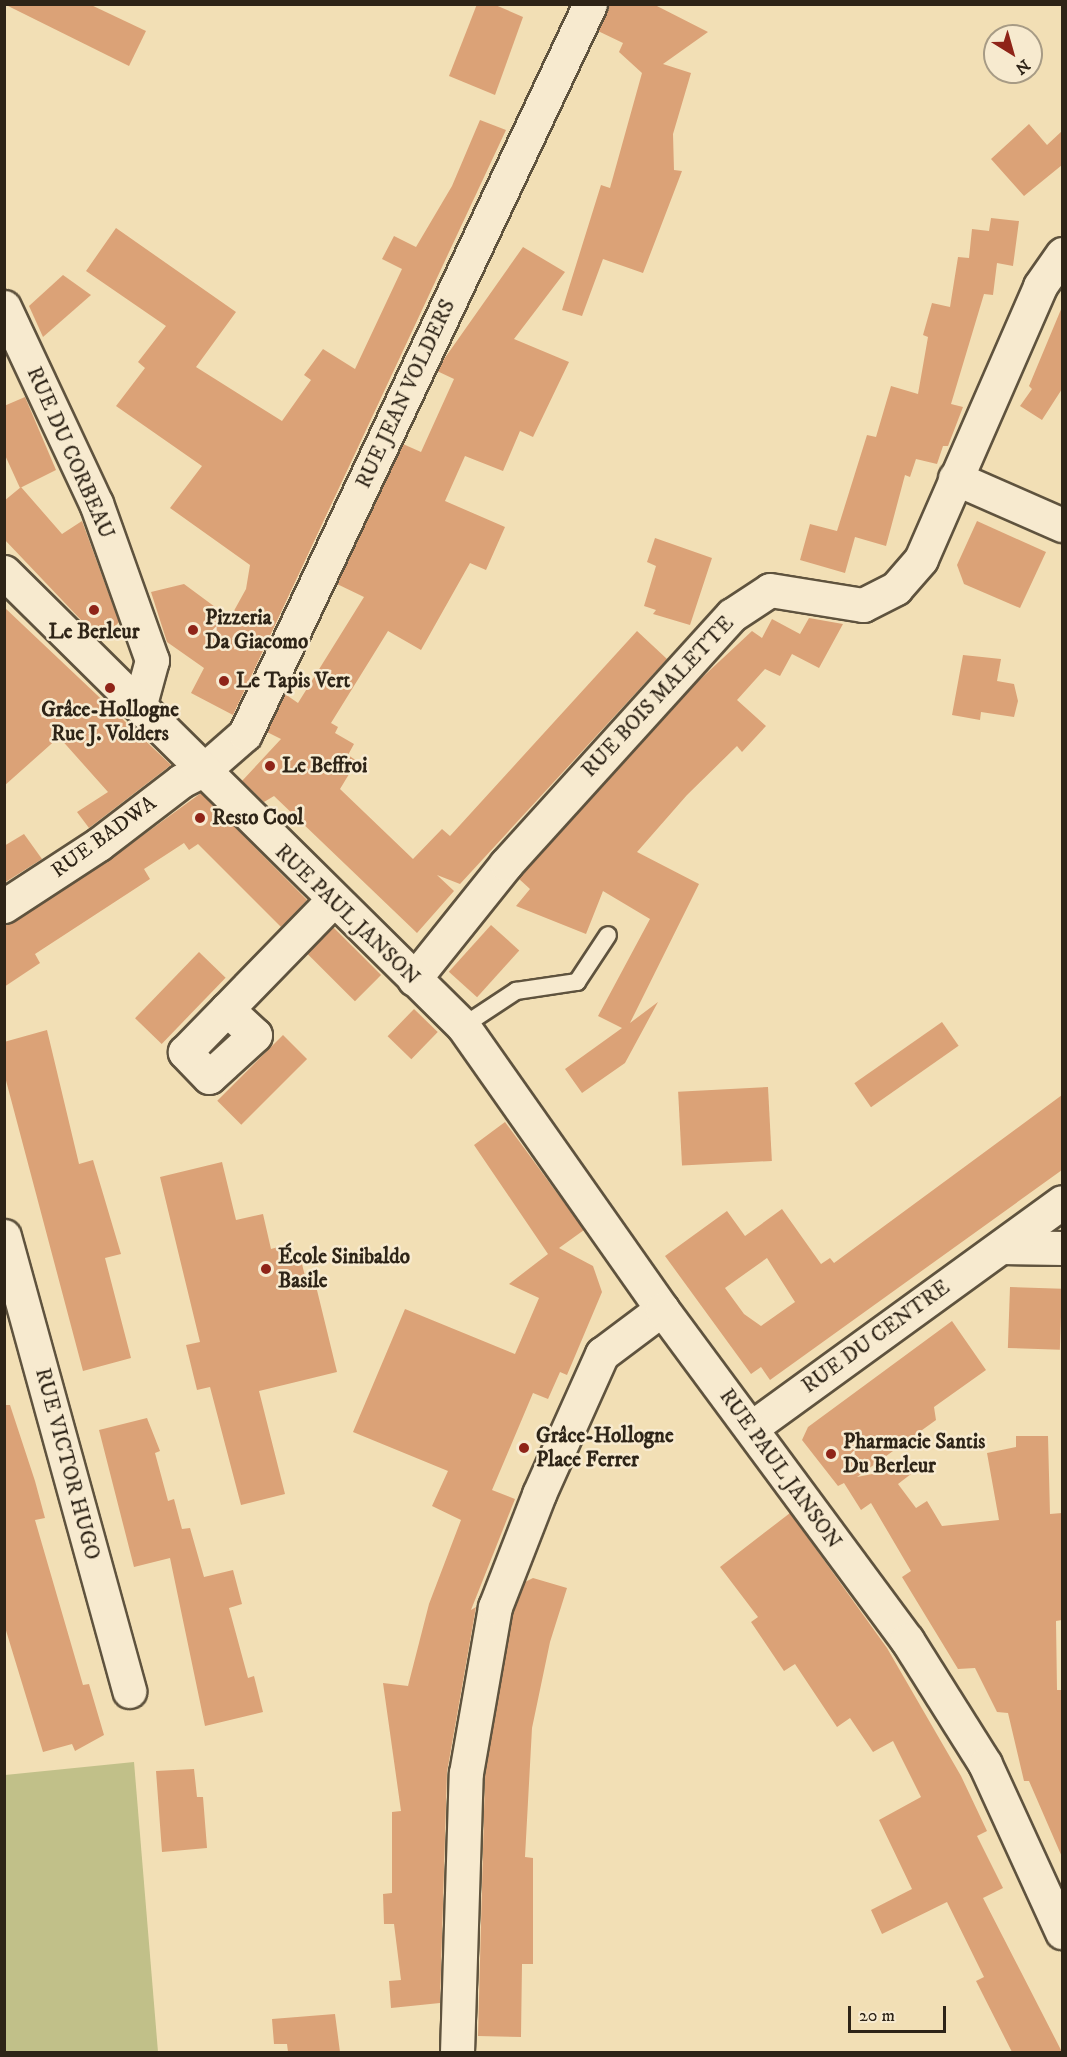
<!DOCTYPE html>
<meta charset="utf-8">
<style>
body{margin:0}
#map{position:relative;width:1067px;height:2057px;overflow:hidden;background:#f2dfb5;font-family:"IM FELL DW Pica",serif}
div>[style]{position:absolute}
.green>*{inset:0;background:#c1c089}
.building>*{inset:0;background:#dba277;transform-origin:0 0}
.roads{filter:drop-shadow(2px 0 #5f533e) drop-shadow(-2px 0 #5f533e) drop-shadow(0 2px #5f533e) drop-shadow(0 -2px #5f533e)}
.lane>*{height:16px;margin:-8px;padding:0 8px;transform-origin:8px;border-radius:8px;background:#f7eacf}
.street>*{height:33px;margin:-16.5px;padding:0 16.5px;transform-origin:16.5px;border-radius:16.5px;background:#f7eacf}
.secondary>*{height:33px;margin:-16.5px;padding:0 16.5px;transform-origin:16.5px;border-radius:16.5px;background:#f7eacf}
.dots>*{width:16px;height:16px;translate:-50% -50%;box-sizing:border-box;border:3px solid #f7eacf;border-radius:50%}
span{translate:-50% -50%;white-space:nowrap;text-align:center;line-height:1.15;-webkit-text-stroke:5px #f7eacf;paint-order:stroke}
.street-label{font-size:21px;color:#2e2417}
.poi-label{font-size:21px;color:#2e2417;font-weight:700}
.left{translate:0 -50%;text-align:left}
.frame{position:absolute;inset:0;border:6px solid #2e2417;pointer-events:none}
.north{position:absolute;left:983px;top:24px;width:60px;height:60px;box-sizing:border-box;background:#f7eacf;border:2px solid #a79b85;border-radius:50%;rotate:143deg;font-size:16px;font-weight:700;line-height:24px;text-align:center;color:#2e2417}
.north::after{content:'';display:block;margin:auto;width:21px;height:27px;background:#8f2418;clip-path:polygon(50% 0,100% 100%,50% 72%,0 100%)}
.scale{position:absolute;left:848px;top:2006px;width:98px;height:27px;box-sizing:border-box;border:3px solid #2e2417;border-top:0;padding-left:8px;font-size:18px;line-height:21px;white-space:nowrap;color:#2e2417;-webkit-text-stroke:4px #f7eacf;paint-order:stroke}
</style>
<div id="map">
<div class="green">
<i style="clip-path:polygon(134px 1762px,158px 2052px,5px 2052px,5px 1775px)"></i>
</div>
<div class="building">
<i style="clip-path:polygon(4px 4px,89px 4px,146px 31px,129px 66px)"></i>
<i style="clip-path:polygon(477px 4px,493px 4px,523px 17px,495px 95px,449px 76px)"></i>
<i style="clip-path:polygon(608px 4px,653px 4px,708px 32px,663px 64px,691px 73px,673px 134px,674px 170px,682px 171px,643px 273px,603px 259px,582px 316px,562px 310px,601px 185px,610px 188px,642px 73px,619px 52px,623px 43px,598px 31px)"></i>
<i style="clip-path:polygon(480px 120px,506px 130px,233px 715px,191px 693px,204px 668px,167px 642px,151px 592px,184px 584px,230px 618px,246px 589px,250px 565px,170px 508px,202px 466px,116px 406px,145px 368px,138px 362px,166px 326px,86px 271px,116px 228px,236px 312px,196px 367px,282px 421px,311px 380px,304px 375px,323px 349px,355px 369px,402px 269px,382px 259px,394px 236px,416px 247px,452px 186px)"></i>
<i style="clip-path:polygon(1029px 124px,1047px 145px,1062px 131px,1062px 165px,1024px 196px,991px 159px)"></i>
<i style="clip-path:polygon(991px 218px,1019px 221px,1013px 266px,997px 263px,993px 295px,984px 294px,951px 404px,963px 407px,948px 446px,943px 446px,937px 464px,916px 459px,910px 477px,905px 475px,886px 546px,855px 537px,845px 573px,800px 560px,810px 524px,837px 531px,867px 435px,876px 437px,891px 386px,918px 394px,928px 337px,923px 335px,932px 303px,950px 307px,958px 257px,969px 258px,972px 229px,989px 231px)"></i>
<i style="clip-path:polygon(523px 247px,565px 272px,514px 339px,569px 362px,533px 437px,520px 431px,503px 471px,465px 456px,445px 501px,505px 527px,486px 570px,470px 563px,421px 650px,388px 631px,331px 723px,338px 727px,335px 733px,354px 744px,348px 755px,357px 761px,340px 789px,413px 859px,442px 829px,450px 836px,637px 631px,667px 659px,460px 884px,437px 875px,454px 891px,417px 933px,274px 796px,264px 802px,242px 781px,281px 739px,267px 732px,285px 694px,298px 703px,364px 597px,337px 584px,403px 444px,421px 452px,454px 379px,437px 371px,442px 362px)"></i>
<i style="clip-path:polygon(63px 275px,91px 295px,43px 337px,29px 306px)"></i>
<i style="clip-path:polygon(1062px 307px,1062px 389px,1042px 420px,1020px 406px,1032px 389px,1029px 386px)"></i>
<i style="clip-path:polygon(25px 397px,56px 470px,20px 488px,4px 453px,4px 406px)"></i>
<i style="clip-path:polygon(21px 487px,62px 534px,82px 521px,119px 622px,101px 641px,4px 539px,4px 501px)"></i>
<i style="clip-path:polygon(977px 521px,1046px 552px,1020px 608px,964px 584px,957px 565px)"></i>
<i style="clip-path:polygon(655px 538px,712px 558px,690px 625px,653px 614px,656px 610px,644px 606px,656px 566px,647px 562px)"></i>
<i style="clip-path:polygon(4px 607px,171px 765px,89px 828px,77px 812px,108px 792px,59px 737px,4px 786px)"></i>
<i style="clip-path:polygon(809px 618px,843px 624px,819px 668px,792px 654px,780px 676px,765px 669px,737px 700px,766px 726px,742px 752px,737px 746px,687px 795px,637px 852px,699px 884px,630px 1023px,658px 1002px,625px 1063px,582px 1093px,565px 1069px,622px 1028px,598px 1016px,650px 919px,603px 891px,586px 934px,516px 906px,530px 889px,518px 878px,693px 686px,752px 631px,762px 638px,772px 619px,800px 634px)"></i>
<i style="clip-path:polygon(963px 655px,1001px 659px,997px 681px,1014px 684px,1018px 701px,1014px 717px,981px 712px,980px 720px,952px 715px)"></i>
<i style="clip-path:polygon(201px 793px,307px 900px,281px 927px,198px 844px,189px 850px,184px 843px,144px 869px,150px 879px,35px 954px,40px 963px,4px 987px,4px 925px,109px 860px)"></i>
<i style="clip-path:polygon(24px 834px,42px 859px,4px 883px,4px 846px)"></i>
<i style="left:491px;top:925px;width:38px;height:63px;rotate:42deg"></i>
<i style="left:333px;top:927px;width:68px;height:37px;rotate:45deg"></i>
<i style="left:199px;top:952px;width:37px;height:92px;rotate:44deg"></i>
<i style="left:414px;top:1009px;width:33px;height:38px;rotate:44deg"></i>
<i style="left:942px;top:1022px;width:29px;height:107px;rotate:55deg"></i>
<i style="clip-path:polygon(47px 1030px,79px 1164px,93px 1160px,121px 1254px,105px 1258px,131px 1358px,83px 1371px,4px 1073px,4px 1042px)"></i>
<i style="left:283px;top:1035px;width:34px;height:93px;rotate:45deg"></i>
<i style="left:768px;top:1087px;width:74px;height:90px;rotate:87deg"></i>
<i style="clip-path:polygon(evenodd,1062px 1095px,1062px 1170px,770px 1380px,761px 1367px,751px 1374px,665px 1256px,727px 1211px,745px 1236px,782px 1209px,821px 1264px,830px 1258px,834px 1263px,1062px 1095px,767px 1258px,795px 1302px,761px 1326px,744px 1314px,725px 1288px,767px 1258px)"></i>
<i style="clip-path:polygon(505px 1122px,584px 1230px,559px 1248px,593px 1266px,602px 1292px,567px 1375px,560px 1372px,548px 1399px,533px 1393px,492px 1490px,515px 1499px,471px 1610px,476px 1607px,447px 1772px,440px 2003px,391px 2008px,389px 1981px,401px 1980px,394px 1924px,384px 1924px,383px 1894px,392px 1893px,392px 1812px,401px 1811px,383px 1683px,408px 1686px,429px 1604px,461px 1520px,432px 1506px,448px 1471px,353px 1432px,405px 1309px,515px 1354px,539px 1298px,509px 1284px,548px 1254px,474px 1145px)"></i>
<i style="clip-path:polygon(222px 1162px,236px 1220px,263px 1214px,271px 1249px,289px 1244px,293px 1262px,301px 1260px,308px 1288px,316px 1286px,337px 1372px,259px 1391px,285px 1494px,241px 1505px,210px 1387px,197px 1390px,186px 1345px,200px 1342px,160px 1177px)"></i>
<i style="left:1010px;top:1287px;width:52px;height:61px;rotate:2deg"></i>
<i style="clip-path:polygon(952px 1321px,986px 1370px,934px 1407px,936px 1420px,857px 1477px,924px 1464px,898px 1484px,916px 1508px,927px 1501px,942px 1526px,999px 1520px,987px 1453px,1016px 1447px,1016px 1436px,1048px 1436px,1050px 1514px,1062px 1513px,1062px 1620px,1056px 1621px,1057px 1690px,1062px 1690px,1062px 1857px,1029px 1781px,1024px 1781px,1008px 1713px,997px 1712px,975px 1668px,958px 1669px,902px 1577px,911px 1571px,871px 1503px,861px 1510px,844px 1483px,838px 1486px,802px 1440px,808px 1427px)"></i>
<i style="clip-path:polygon(4px 1405px,10px 1405px,35px 1481px,45px 1518px,35px 1520px,83px 1685px,89px 1684px,104px 1735px,75px 1751px,72px 1744px,43px 1752px,4px 1624px)"></i>
<i style="clip-path:polygon(147px 1418px,160px 1451px,155px 1453px,168px 1501px,174px 1499px,182px 1529px,190px 1528px,204px 1577px,233px 1570px,242px 1604px,229px 1608px,248px 1678px,254px 1676px,263px 1712px,205px 1726px,170px 1558px,134px 1567px,99px 1430px)"></i>
<i style="clip-path:polygon(790px 1513px,887px 1648px,961px 1776px,987px 1831px,977px 1836px,1003px 1888px,983px 1898px,1062px 2052px,1012px 2052px,976px 1981px,984px 1977px,947px 1902px,882px 1934px,871px 1910px,912px 1889px,879px 1820px,921px 1797px,893px 1741px,873px 1752px,850px 1718px,837px 1727px,795px 1664px,784px 1671px,751px 1622px,758px 1617px,720px 1567px)"></i>
<i style="clip-path:polygon(533px 1578px,567px 1588px,550px 1642px,532px 1728px,525px 1857px,533px 1858px,533px 1964px,522px 1964px,521px 2037px,478px 2036px,485px 1775px,513px 1612px,525px 1582px)"></i>
<i style="clip-path:polygon(194px 1769px,197px 1797px,203px 1797px,207px 1848px,162px 1852px,156px 1771px)"></i>
<i style="clip-path:polygon(335px 2014px,340px 2052px,288px 2052px,287px 2044px,274px 2044px,272px 2019px)"></i>
</div>
<div class="roads">
<div class="lane">
<i style="left:463px;top:1026px;width:64px;rotate:-33.4deg"></i>
<i style="left:516px;top:991px;width:62px;rotate:-8.4deg"></i>
<i style="left:577px;top:982px;width:56px;rotate:-56.6deg"></i>
</div>
<div class="street">
<i style="left:4px;top:307px;width:217px;rotate:64.9deg"></i>
<i style="left:96px;top:503px;width:167px;rotate:70.4deg"></i>
<i style="left:152px;top:660px;width:46px;rotate:105.3deg"></i>
<i style="left:955px;top:478px;width:117px;rotate:23.7deg"></i>
<i style="left:4px;top:906px;width:113px;rotate:-33.1deg"></i>
<i style="left:99px;top:844px;width:103px;rotate:-37.5deg"></i>
<i style="left:181px;top:781px;width:27px;rotate:-27deg"></i>
<i style="left:205px;top:769px;width:53px;rotate:-41.2deg"></i>
<i style="left:245px;top:734px;width:807px;rotate:-64.7deg"></i>
<i style="left:414px;top:979px;width:147px;rotate:-51.3deg"></i>
<i style="left:506px;top:864px;width:336px;rotate:-47.8deg"></i>
<i style="left:732px;top:615px;width:45px;rotate:-33.3deg"></i>
<i style="left:770px;top:590px;width:94px;rotate:9.2deg"></i>
<i style="left:863px;top:605px;width:37px;rotate:-27deg"></i>
<i style="left:896px;top:588px;width:38px;rotate:-49deg"></i>
<i style="left:921px;top:559px;width:298px;rotate:-66.4deg"></i>
<i style="left:1040px;top:286px;width:39px;rotate:-55deg"></i>
<i style="left:227px;top:1009px;width:38px;rotate:43deg"></i>
<i style="left:255px;top:1035px;width:62px;rotate:137.6deg"></i>
<i style="left:209px;top:1077px;width:35px;rotate:-134deg"></i>
<i style="left:185px;top:1052px;width:60px;rotate:-45.7deg"></i>
<i style="left:227px;top:1009px;width:151px;rotate:-45.8deg"></i>
<i style="left:4px;top:1236px;width:472px;rotate:74.6deg"></i>
<i style="left:1001px;top:1247px;width:61px;rotate:0.9deg"></i>
<i style="left:751px;top:1428px;width:384px;rotate:-36deg"></i>
<i style="left:457px;top:2052px;width:279px;rotate:-88.2deg"></i>
<i style="left:466px;top:1773px;width:169px;rotate:-80.1deg"></i>
<i style="left:495px;top:1607px;width:121px;rotate:-68.7deg"></i>
<i style="left:539px;top:1494px;width:154px;rotate:-65.8deg"></i>
<i style="left:602px;top:1354px;width:75px;rotate:-36.9deg"></i>
</div>
<div class="secondary">
<i style="left:4px;top:572px;width:646px;rotate:44.69deg"></i>
<i style="left:463px;top:1026px;width:346px;rotate:54.9deg"></i>
<i style="left:662px;top:1309px;width:412px;rotate:53.5deg"></i>
<i style="left:907px;top:1640px;width:146px;rotate:57.8deg"></i>
<i style="left:985px;top:1764px;width:185px;rotate:65.4deg"></i>
</div>
</div>
<div class="dots">
<i style="left:94px;top:610px;background:#8f2418"></i>
<i style="left:193px;top:630px;background:#8f2418"></i>
<i style="left:224px;top:681px;background:#8f2418"></i>
<i style="left:110px;top:688px;background:#8f2418"></i>
<i style="left:270px;top:766px;background:#8f2418"></i>
<i style="left:200px;top:818px;background:#8f2418"></i>
<i style="left:266px;top:1269px;background:#8f2418"></i>
<i style="left:524px;top:1448px;background:#8f2418"></i>
<i style="left:831px;top:1454px;background:#8f2418"></i>
</div>
<div class="street-label">
<span style="left:406px;top:394px;rotate:-65deg">RUE JEAN VOLDERS</span>
<span style="left:70px;top:453px;rotate:66deg">RUE DU CORBEAU</span>
<span style="left:658px;top:697px;rotate:-47deg">RUE BOIS MALETTE</span>
<span style="left:104px;top:837px;rotate:-36deg">RUE BADWA</span>
<span style="left:347px;top:915px;rotate:44deg">RUE PAUL JANSON</span>
<span style="left:876px;top:1337px;rotate:-36deg">RUE DU CENTRE</span>
<span style="left:67px;top:1464px;rotate:75deg">RUE VICTOR HUGO</span>
<span style="left:780px;top:1469px;rotate:54deg">RUE PAUL JANSON</span>
</div>
<div class="poi-label">
<span class="left" style="left:205px;top:630px">Pizzeria<br>Da Giacomo</span>
<span style="left:94px;top:632px">Le Berleur</span>
<span class="left" style="left:236px;top:681px">Le Tapis Vert</span>
<span style="left:110px;top:722px">Grâce-Hollogne<br>Rue J. Volders</span>
<span class="left" style="left:282px;top:766px">Le Beffroi</span>
<span class="left" style="left:212px;top:818px">Resto Cool</span>
<span class="left" style="left:278px;top:1269px">École Sinibaldo<br>Basile</span>
<span class="left" style="left:536px;top:1448px">Grâce-Hollogne<br>Place Ferrer</span>
<span class="left" style="left:843px;top:1454px">Pharmacie Santis<br>Du Berleur</span>
</div>
<div class="frame"></div>
<div class="north">N</div>
<div class="scale">20 m</div>
</div>
